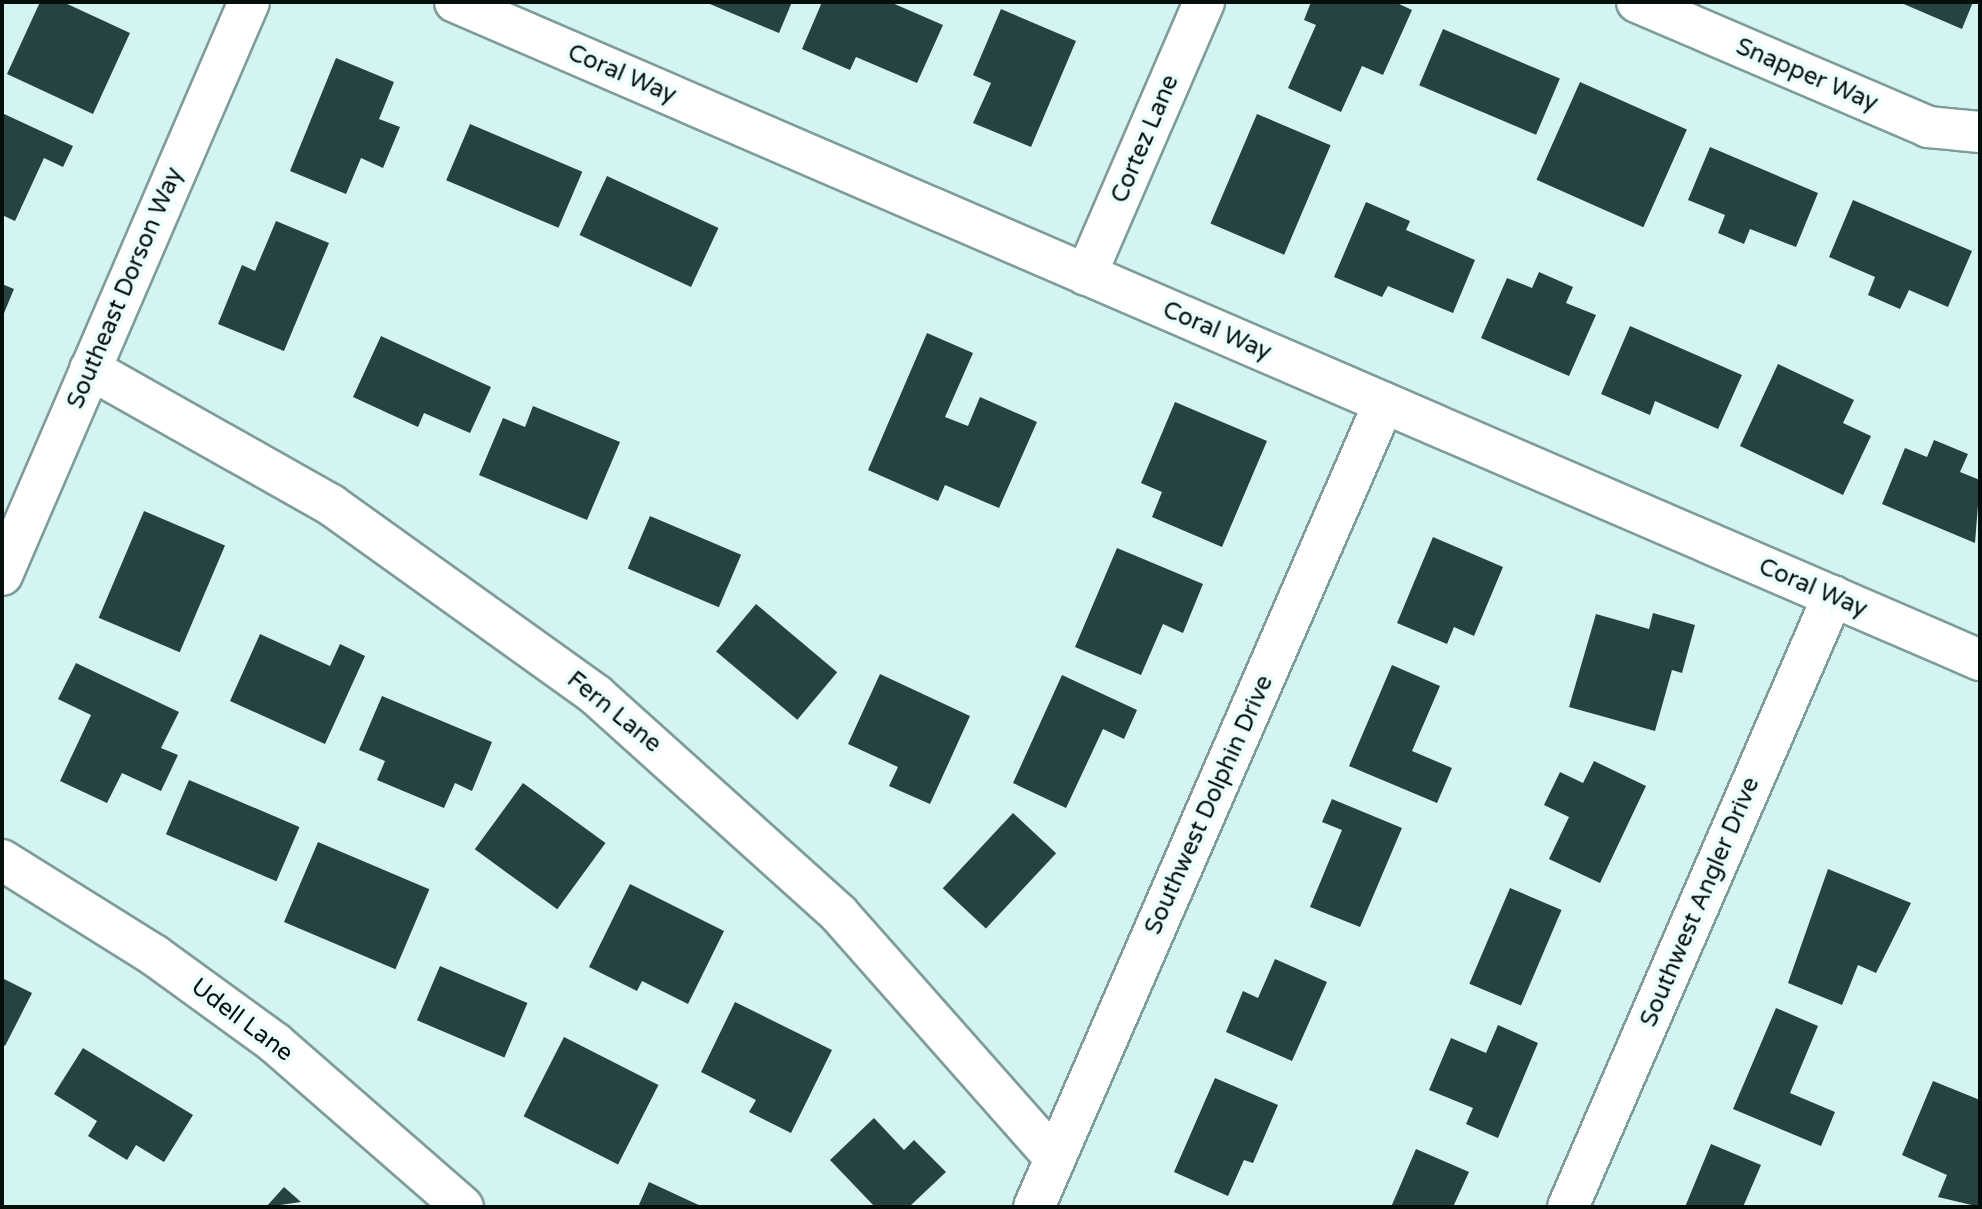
<!DOCTYPE html>
<style>
body{margin:0}
#map{position:relative;width:1982px;height:1209px;overflow:hidden;background:#d4f4f1;font-family:"Varela Round",sans-serif}
div>[style]{position:absolute}
.building>*{inset:0;background:#274341;transform-origin:0 0}
.roads{filter:drop-shadow(2px 0 #7e9c9a) drop-shadow(-2px 0 #7e9c9a) drop-shadow(0 2px #7e9c9a) drop-shadow(0 -2px #7e9c9a)}
.street>*{height:40px;margin:-20px;padding:0 20px;transform-origin:20px;border-radius:20px;background:#fff}
span{translate:-50% -50%;white-space:nowrap;text-align:center;line-height:1.15;-webkit-text-stroke:8px #ebfefd;paint-order:stroke}
.street-label{font-size:24px;color:#040e0d}
.frame{position:absolute;inset:0;border:4px solid #040e0d;pointer-events:none}
</style>
<div id="map">
<div class="building">
<i style="clip-path:polygon(40px 2px,63px 2px,130px 33px,93px 114px,7px 74px)"></i>
<i style="clip-path:polygon(705px 2px,792px 2px,779px 33px)"></i>
<i style="clip-path:polygon(822px 2px,890px 2px,943px 25px,917px 83px,856px 57px,850px 70px,802px 49px)"></i>
<i style="clip-path:polygon(1311px 2px,1395px 2px,1412px 10px,1383px 75px,1362px 66px,1341px 112px,1288px 88px,1316px 25px,1304px 20px)"></i>
<i style="clip-path:polygon(1899px 2px,1973px 2px,1962px 29px)"></i>
<i style="clip-path:polygon(1001px 9px,1076px 41px,1031px 147px,973px 123px,991px 83px,973px 75px)"></i>
<i style="left:1443px;top:29px;width:127px;height:61px;rotate:23deg"></i>
<i style="clip-path:polygon(336px 58px,394px 82px,379px 119px,400px 127px,383px 168px,361px 158px,346px 194px,290px 171px)"></i>
<i style="left:1580px;top:82px;width:117px;height:107px;rotate:24deg"></i>
<i style="clip-path:polygon(2px 113px,73px 146px,63px 167px,44px 158px,15px 221px,2px 215px)"></i>
<i style="left:1257px;top:114px;width:80px;height:119px;rotate:23deg"></i>
<i style="left:470px;top:124px;width:122px;height:61px;rotate:23deg"></i>
<i style="clip-path:polygon(1710px 147px,1818px 193px,1796px 247px,1750px 229px,1744px 244px,1718px 233px,1725px 215px,1688px 200px)"></i>
<i style="left:607px;top:176px;width:123px;height:65px;rotate:25deg"></i>
<i style="clip-path:polygon(1853px 200px,1972px 251px,1948px 307px,1909px 290px,1900px 309px,1868px 295px,1875px 277px,1829px 257px)"></i>
<i style="clip-path:polygon(1366px 202px,1410px 221px,1406px 230px,1475px 260px,1453px 313px,1388px 286px,1382px 297px,1334px 277px)"></i>
<i style="clip-path:polygon(276px 221px,329px 243px,284px 351px,218px 324px,242px 265px,255px 271px)"></i>
<i style="clip-path:polygon(1539px 272px,1573px 287px,1566px 303px,1596px 315px,1569px 376px,1481px 338px,1507px 278px,1532px 288px)"></i>
<i style="clip-path:polygon(2px 284px,14px 289px,2px 318px)"></i>
<i style="clip-path:polygon(1630px 326px,1742px 375px,1718px 429px,1655px 401px,1650px 415px,1601px 394px)"></i>
<i style="clip-path:polygon(927px 333px,973px 353px,945px 417px,968px 426px,980px 397px,1037px 422px,999px 508px,945px 485px,938px 501px,868px 470px)"></i>
<i style="clip-path:polygon(381px 336px,491px 387px,470px 433px,424px 413px,418px 427px,353px 397px)"></i>
<i style="clip-path:polygon(1778px 364px,1854px 400px,1843px 423px,1871px 436px,1843px 495px,1740px 446px)"></i>
<i style="clip-path:polygon(1175px 402px,1267px 441px,1222px 547px,1152px 517px,1162px 492px,1141px 483px)"></i>
<i style="clip-path:polygon(533px 406px,620px 442px,587px 520px,479px 475px,503px 418px,525px 427px)"></i>
<i style="clip-path:polygon(1934px 440px,1968px 454px,1960px 472px,1980px 480px,1975px 543px,1882px 504px,1905px 448px,1927px 457px)"></i>
<i style="left:144px;top:511px;width:88px;height:116px;rotate:23deg"></i>
<i style="left:650px;top:516px;width:99px;height:57px;rotate:23deg"></i>
<i style="clip-path:polygon(1433px 537px,1503px 567px,1474px 636px,1454px 627px,1447px 644px,1397px 623px)"></i>
<i style="clip-path:polygon(1117px 548px,1203px 584px,1183px 633px,1163px 624px,1141px 675px,1075px 647px)"></i>
<i style="left:756px;top:604px;width:106px;height:62px;rotate:40deg"></i>
<i style="clip-path:polygon(1653px 613px,1695px 625px,1682px 673px,1672px 670px,1655px 731px,1569px 707px,1596px 614px,1649px 629px)"></i>
<i style="clip-path:polygon(260px 634px,330px 666px,340px 644px,365px 656px,325px 744px,230px 701px)"></i>
<i style="clip-path:polygon(76px 663px,179px 712px,161px 748px,178px 755px,161px 791px,122px 773px,107px 803px,60px 781px,91px 715px,58px 699px)"></i>
<i style="clip-path:polygon(1392px 665px,1440px 686px,1412px 751px,1452px 768px,1437px 803px,1349px 766px)"></i>
<i style="clip-path:polygon(880px 674px,970px 716px,930px 804px,889px 786px,898px 767px,848px 744px)"></i>
<i style="clip-path:polygon(1062px 675px,1137px 710px,1124px 739px,1103px 729px,1066px 808px,1013px 783px)"></i>
<i style="clip-path:polygon(382px 696px,492px 742px,472px 791px,455px 783px,444px 808px,377px 780px,385px 761px,359px 750px)"></i>
<i style="clip-path:polygon(1594px 761px,1646px 786px,1600px 883px,1549px 859px,1569px 817px,1544px 805px,1560px 772px,1583px 783px)"></i>
<i style="left:189px;top:780px;width:120px;height:59px;rotate:23deg"></i>
<i style="left:523px;top:783px;width:102px;height:82px;rotate:36deg"></i>
<i style="clip-path:polygon(1332px 799px,1402px 828px,1360px 927px,1310px 907px,1342px 830px,1322px 822px)"></i>
<i style="left:1013px;top:813px;width:59px;height:103px;rotate:43deg"></i>
<i style="left:318px;top:842px;width:121px;height:87px;rotate:23deg"></i>
<i style="clip-path:polygon(1828px 869px,1911px 903px,1876px 973px,1858px 965px,1842px 1005px,1788px 983px)"></i>
<i style="clip-path:polygon(630px 884px,724px 931px,688px 1004px,642px 981px,637px 991px,589px 967px)"></i>
<i style="left:1510px;top:888px;width:56px;height:104px;rotate:23deg"></i>
<i style="clip-path:polygon(1275px 959px,1327px 982px,1292px 1061px,1226px 1032px,1243px 991px,1258px 998px)"></i>
<i style="left:440px;top:966px;width:95px;height:59px;rotate:23deg"></i>
<i style="clip-path:polygon(2px 978px,32px 993px,5px 1046px,2px 1044px)"></i>
<i style="clip-path:polygon(735px 1002px,832px 1050px,791px 1133px,749px 1112px,756px 1100px,701px 1072px)"></i>
<i style="clip-path:polygon(1776px 1008px,1818px 1026px,1790px 1093px,1835px 1112px,1821px 1146px,1733px 1109px)"></i>
<i style="clip-path:polygon(1498px 1025px,1538px 1043px,1498px 1138px,1466px 1124px,1473px 1108px,1429px 1090px,1451px 1038px,1486px 1053px)"></i>
<i style="left:564px;top:1037px;width:106px;height:89px;rotate:27deg"></i>
<i style="clip-path:polygon(83px 1048px,193px 1115px,164px 1162px,136px 1145px,127px 1160px,88px 1136px,97px 1121px,54px 1094px)"></i>
<i style="clip-path:polygon(1215px 1078px,1278px 1105px,1253px 1163px,1244px 1160px,1228px 1196px,1174px 1172px)"></i>
<i style="clip-path:polygon(1933px 1081px,1980px 1100px,1980px 1207px,1938px 1197px,1947px 1175px,1902px 1155px)"></i>
<i style="clip-path:polygon(874px 1118px,904px 1150px,914px 1140px,946px 1172px,909px 1207px,875px 1207px,830px 1160px)"></i>
<i style="clip-path:polygon(1711px 1144px,1761px 1165px,1743px 1207px,1685px 1207px)"></i>
<i style="clip-path:polygon(1416px 1149px,1469px 1172px,1453px 1207px,1391px 1207px)"></i>
<i style="clip-path:polygon(649px 1182px,703px 1207px,638px 1207px)"></i>
<i style="clip-path:polygon(284px 1187px,301px 1202px,266px 1207px)"></i>
</div>
<div class="roads">
<div class="street">
<i style="left:455px;top:2px;width:1661px;rotate:23.34deg"></i>
<i style="left:1637px;top:2px;width:317px;rotate:23.2deg"></i>
<i style="left:1928px;top:127px;width:52px;rotate:5.5deg"></i>
<i style="left:1086px;top:275px;width:297px;rotate:-66.6deg"></i>
<i style="left:90px;top:369px;width:277px;rotate:29.4deg"></i>
<i style="left:331px;top:505px;width:326px;rotate:35.6deg"></i>
<i style="left:596px;top:695px;width:327px;rotate:42deg"></i>
<i style="left:839px;top:914px;width:326px;rotate:48.5deg"></i>
<i style="left:2px;top:575px;width:624px;rotate:-66.68deg"></i>
<i style="left:2px;top:860px;width:179px;rotate:32deg"></i>
<i style="left:154px;top:955px;width:150px;rotate:36deg"></i>
<i style="left:275px;top:1043px;width:249px;rotate:41.1deg"></i>
<i style="left:1034px;top:1207px;width:877px;rotate:-66.48deg"></i>
<i style="left:1568px;top:1207px;width:666px;rotate:-66.55deg"></i>
</div>
</div>
<div class="street-label">
<span style="left:622px;top:74px;rotate:23deg">Coral Way</span>
<span style="left:1807px;top:75px;rotate:23deg">Snapper Way</span>
<span style="left:1145px;top:139px;rotate:-67deg">Cortez Lane</span>
<span style="left:125px;top:288px;rotate:-67deg">Southeast Dorson Way</span>
<span style="left:1217px;top:331px;rotate:23deg">Coral Way</span>
<span style="left:1813px;top:588px;rotate:23deg">Coral Way</span>
<span style="left:614px;top:712px;rotate:39deg">Fern Lane</span>
<span style="left:1209px;top:805px;rotate:-66deg">Southwest Dolphin Drive</span>
<span style="left:1700px;top:902px;rotate:-67deg">Southwest Angler Drive</span>
<span style="left:242px;top:1020px;rotate:37deg">Udell Lane</span>
</div>
<div class="frame"></div>
</div>
